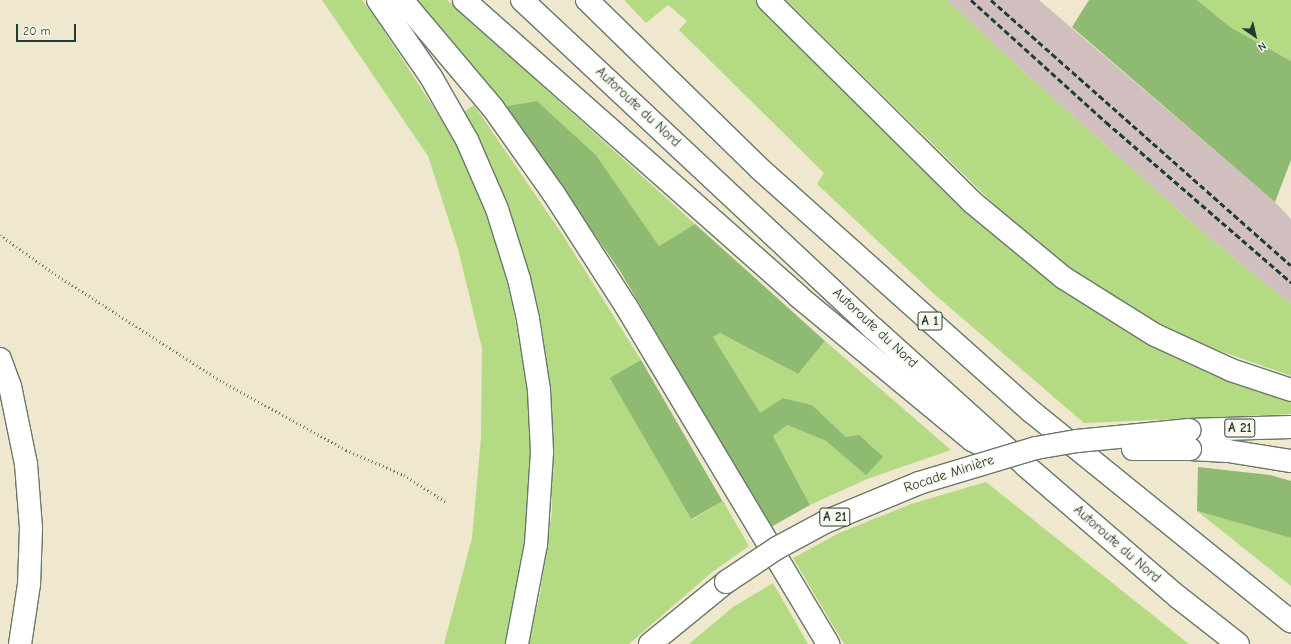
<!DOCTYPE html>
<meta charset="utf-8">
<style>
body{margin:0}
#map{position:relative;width:1291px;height:644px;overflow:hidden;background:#f0e8ce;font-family:"Comic Neue",sans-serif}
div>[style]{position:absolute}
.industrial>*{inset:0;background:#d1bfbf}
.green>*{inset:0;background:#b4da83}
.forest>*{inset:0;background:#8fba71;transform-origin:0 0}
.path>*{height:2.5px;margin-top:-1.25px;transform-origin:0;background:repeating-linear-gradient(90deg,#68796a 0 1px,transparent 0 4px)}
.roads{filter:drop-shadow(1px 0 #68796a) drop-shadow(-1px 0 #68796a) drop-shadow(0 1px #68796a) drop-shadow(0 -1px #68796a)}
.secondary>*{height:22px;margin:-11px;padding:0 11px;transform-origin:11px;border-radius:11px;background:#fff}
.motorway>*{height:22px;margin:-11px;padding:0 11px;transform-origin:11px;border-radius:11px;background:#fff}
.rail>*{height:3px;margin-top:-1.5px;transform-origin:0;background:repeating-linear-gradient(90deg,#1f3d34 0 6px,transparent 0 9px)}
.bridges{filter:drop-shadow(1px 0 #68796a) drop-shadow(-1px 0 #68796a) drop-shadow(0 1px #68796a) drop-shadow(0 -1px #68796a)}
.motorway-bridge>*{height:22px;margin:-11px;padding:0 11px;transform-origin:11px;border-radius:11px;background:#fff}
span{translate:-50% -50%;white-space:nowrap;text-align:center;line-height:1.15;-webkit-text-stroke:3.5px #fbf7ec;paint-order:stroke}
.shield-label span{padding:1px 3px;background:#fbf7ec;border:1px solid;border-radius:3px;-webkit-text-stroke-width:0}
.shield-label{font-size:13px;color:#1f3d34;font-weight:700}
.street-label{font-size:14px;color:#1f3d34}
.north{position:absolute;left:1235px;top:16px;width:40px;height:40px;-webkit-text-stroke:3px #fbf7ec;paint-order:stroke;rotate:146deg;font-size:11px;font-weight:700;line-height:16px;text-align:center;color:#1f3d34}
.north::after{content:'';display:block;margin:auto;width:14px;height:18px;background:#1f3d34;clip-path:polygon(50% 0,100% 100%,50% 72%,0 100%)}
.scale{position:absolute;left:16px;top:24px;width:60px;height:18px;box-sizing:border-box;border:2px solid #1f3d34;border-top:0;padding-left:5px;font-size:12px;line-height:14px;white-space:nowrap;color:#1f3d34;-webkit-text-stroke:3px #fbf7ec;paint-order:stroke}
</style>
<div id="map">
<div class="industrial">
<i style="clip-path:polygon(947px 0,1039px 0,1275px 202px,1291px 219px,1291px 304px,1208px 237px,1025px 73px)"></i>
</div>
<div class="green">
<i style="clip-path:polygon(322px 0,362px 0,377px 20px,457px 144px,497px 241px,512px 304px,527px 384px,532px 482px,524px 565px,506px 644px,444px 644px,472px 538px,481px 437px,482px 348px,458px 249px,428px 156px)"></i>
<i style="clip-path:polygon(417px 0,447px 0,695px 224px,659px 246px,596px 155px,537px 101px,506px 106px)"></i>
<i style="clip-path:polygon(624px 0,757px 0,997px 234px,1291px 398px,1291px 414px,1084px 423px,933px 293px,817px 184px,824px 173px,679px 30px,687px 21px,668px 5px,646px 23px)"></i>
<i style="clip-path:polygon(786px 0,947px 0,1025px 73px,1208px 237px,1291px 304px,1291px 376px,1209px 347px,1133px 312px,1071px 271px,1015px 225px)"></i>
<i style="clip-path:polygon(1197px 0,1291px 0,1291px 61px,1230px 27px)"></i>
<i style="clip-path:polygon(474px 105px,564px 237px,641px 360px,612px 380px,692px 520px,723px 501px,749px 546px,711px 573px,629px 644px,528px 644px,540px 594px,552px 511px,549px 405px,462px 113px)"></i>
<i style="clip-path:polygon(720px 333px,798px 374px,825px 341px,951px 450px,867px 479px,810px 505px,773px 436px,787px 425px,826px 441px,866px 474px,882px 457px,847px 438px,812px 405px,783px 398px,760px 414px,713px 337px)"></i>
<i style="clip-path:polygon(986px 482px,1189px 644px,844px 644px,793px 558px,839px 533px,911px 504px)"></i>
<i style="clip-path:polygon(1197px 511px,1291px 538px,1291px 586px)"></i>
<i style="clip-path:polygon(773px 583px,808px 644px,689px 644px,733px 607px)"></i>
</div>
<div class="forest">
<i style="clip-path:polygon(1089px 0,1197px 0,1230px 27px,1291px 61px,1291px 160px,1275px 202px,1072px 27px)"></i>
<i style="clip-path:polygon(537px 101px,596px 155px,659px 246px,695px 224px,825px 341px,798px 374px,720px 333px,713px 337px,760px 413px,783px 398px,812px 405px,846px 437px,859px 435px,883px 457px,866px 475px,826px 441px,787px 425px,773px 436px,810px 505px,771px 527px,620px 271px,506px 106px)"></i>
<i style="left:641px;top:360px;width:163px;height:36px;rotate:60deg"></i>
<i style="clip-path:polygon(1198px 467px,1270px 475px,1291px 481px,1291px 538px,1197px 511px)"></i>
</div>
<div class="path">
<i style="left:0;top:235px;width:64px;rotate:35.4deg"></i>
<i style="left:52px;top:272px;width:203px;rotate:32.8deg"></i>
<i style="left:223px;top:382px;width:141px;rotate:28.9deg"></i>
<i style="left:346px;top:450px;width:63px;rotate:23.3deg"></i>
<i style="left:404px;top:475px;width:50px;rotate:32.7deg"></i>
</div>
<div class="roads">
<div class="secondary">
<i style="left:0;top:359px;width:29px;rotate:70deg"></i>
<i style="left:10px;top:386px;width:80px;rotate:78.4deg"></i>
<i style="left:26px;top:464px;width:64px;rotate:85.5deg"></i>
<i style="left:31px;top:528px;width:56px;rotate:92deg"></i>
<i style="left:29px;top:584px;width:61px;rotate:98.5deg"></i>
</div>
<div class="motorway">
<i style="left:378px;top:0;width:93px;rotate:55.5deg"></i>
<i style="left:431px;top:77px;width:73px;rotate:60.3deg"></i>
<i style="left:467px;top:140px;width:75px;rotate:66.5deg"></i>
<i style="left:497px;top:209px;width:73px;rotate:72.6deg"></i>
<i style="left:519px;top:279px;width:41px;rotate:77.3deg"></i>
<i style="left:528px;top:319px;width:72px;rotate:81.2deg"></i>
<i style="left:539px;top:390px;width:62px;rotate:87.2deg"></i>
<i style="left:542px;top:452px;width:92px;rotate:93.7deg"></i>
<i style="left:536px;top:544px;width:102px;rotate:100.8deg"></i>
<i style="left:402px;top:0;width:141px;rotate:49.9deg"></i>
<i style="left:493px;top:108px;width:105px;rotate:54.7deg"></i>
<i style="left:554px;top:194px;width:133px;rotate:57.3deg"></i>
<i style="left:626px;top:306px;width:394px;rotate:59.1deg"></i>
<i style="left:464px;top:0;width:446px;rotate:41.5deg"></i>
<i style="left:798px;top:296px;width:226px;rotate:39.6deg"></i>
<i style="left:972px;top:440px;width:35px;rotate:27deg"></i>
<i style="left:522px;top:0;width:482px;rotate:43.1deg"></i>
<i style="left:874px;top:329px;width:205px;rotate:42deg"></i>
<i style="left:1026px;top:466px;width:201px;rotate:40.8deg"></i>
<i style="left:1178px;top:597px;width:76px;rotate:38.1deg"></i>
<i style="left:587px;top:0;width:242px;rotate:44.3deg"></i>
<i style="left:760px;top:169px;width:365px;rotate:41.8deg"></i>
<i style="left:1032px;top:412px;width:333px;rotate:39deg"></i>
<i style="left:768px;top:0;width:287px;rotate:44.7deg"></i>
<i style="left:972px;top:202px;width:119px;rotate:39.6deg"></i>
<i style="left:1064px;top:278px;width:107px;rotate:32.1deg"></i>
<i style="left:1155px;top:335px;width:84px;rotate:24.7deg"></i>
<i style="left:1231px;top:370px;width:63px;rotate:18.4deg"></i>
<i style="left:1189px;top:430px;width:102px;rotate:-1.7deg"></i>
<i style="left:1190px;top:449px;width:38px;rotate:3deg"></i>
<i style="left:1228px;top:451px;width:64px;rotate:9deg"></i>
<i style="left:650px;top:644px;width:98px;rotate:-39.2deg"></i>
</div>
</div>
<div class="rail">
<i style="left:971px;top:0;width:182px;rotate:42.1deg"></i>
<i style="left:1106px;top:122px;width:245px;rotate:40.9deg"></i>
<i style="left:991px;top:0;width:400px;rotate:41.5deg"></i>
</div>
<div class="bridges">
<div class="motorway-bridge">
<i style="left:1133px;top:449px;width:57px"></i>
<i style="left:726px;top:582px;width:61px;rotate:-33.7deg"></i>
<i style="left:777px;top:548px;width:55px;rotate:-28.4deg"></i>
<i style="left:825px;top:522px;width:102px;rotate:-22.5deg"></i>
<i style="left:919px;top:483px;width:122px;rotate:-16.7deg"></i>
<i style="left:1036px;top:448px;width:42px;rotate:-9.7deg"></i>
<i style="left:1077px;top:441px;width:113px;rotate:-5.6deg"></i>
</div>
</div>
<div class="shield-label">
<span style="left:930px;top:321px">A 1</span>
<span style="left:1240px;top:428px">A 21</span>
<span style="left:835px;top:517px">A 21</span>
</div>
<div class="street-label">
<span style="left:638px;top:107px;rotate:43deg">Autoroute du Nord</span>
<span style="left:875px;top:328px;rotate:43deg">Autoroute du Nord</span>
<span style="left:949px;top:474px;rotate:-18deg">Rocade Minière</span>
<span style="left:1117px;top:544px;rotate:41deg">Autoroute du Nord</span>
</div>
<div class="north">N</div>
<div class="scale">20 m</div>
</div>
